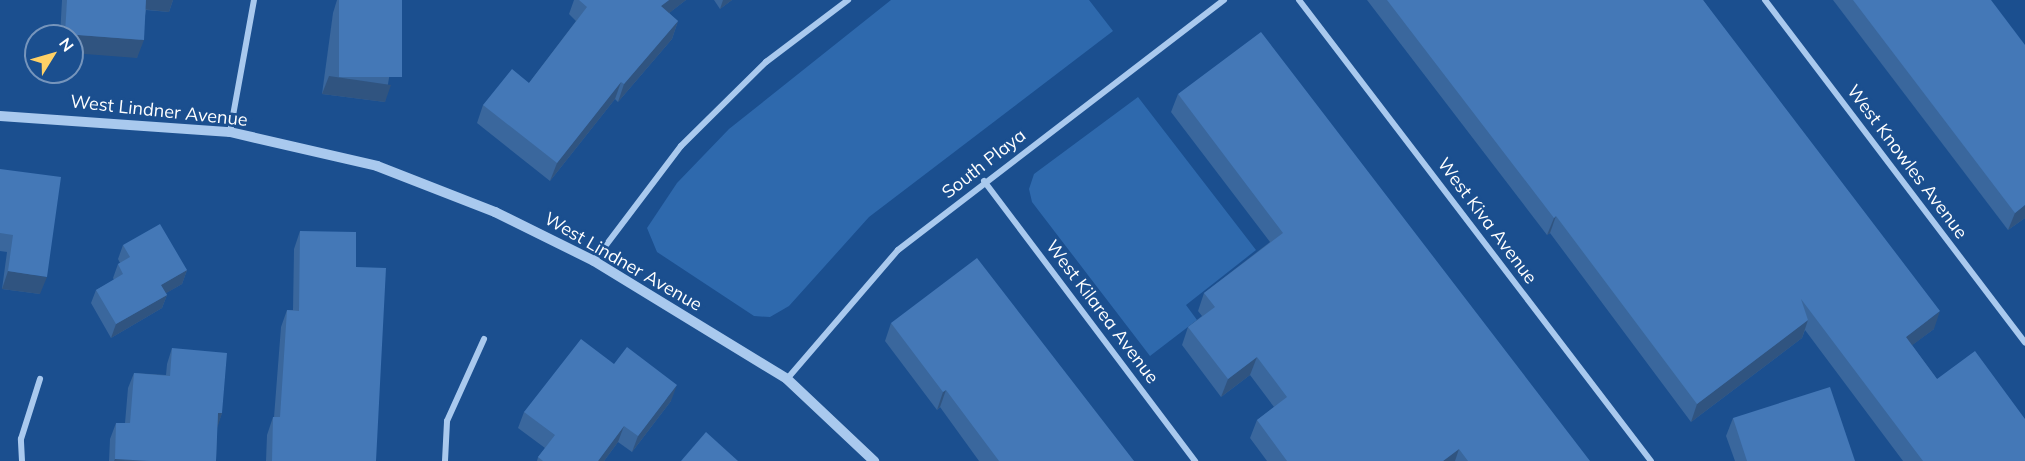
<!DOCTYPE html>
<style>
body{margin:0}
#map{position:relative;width:2025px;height:461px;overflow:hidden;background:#1b4f8f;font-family:Mulish,sans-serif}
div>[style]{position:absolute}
.green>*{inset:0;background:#2e69ad}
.minor>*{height:6px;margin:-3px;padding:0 3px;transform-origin:3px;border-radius:3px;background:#a9c9ee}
.tertiary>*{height:10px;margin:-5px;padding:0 5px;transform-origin:5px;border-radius:5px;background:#a9c9ee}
.wall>*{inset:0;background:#3a679d}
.shaded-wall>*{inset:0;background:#305480}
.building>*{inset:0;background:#4478b7;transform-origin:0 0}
span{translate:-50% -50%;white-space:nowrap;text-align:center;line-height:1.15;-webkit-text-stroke:5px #1b4f8f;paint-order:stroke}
.street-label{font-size:18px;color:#fff}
.north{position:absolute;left:24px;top:24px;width:60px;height:60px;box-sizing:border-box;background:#1b4f8f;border:2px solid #7695bc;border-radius:50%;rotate:53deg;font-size:16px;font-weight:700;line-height:24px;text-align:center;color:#fff}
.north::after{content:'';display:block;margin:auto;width:21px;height:27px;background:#ffd166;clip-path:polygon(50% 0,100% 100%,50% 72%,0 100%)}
</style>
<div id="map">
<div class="green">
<i style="clip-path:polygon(891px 0,1089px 0,1113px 31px,869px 217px,789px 306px,770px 317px,754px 316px,657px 252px,647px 228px,677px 183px,729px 129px)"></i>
<i style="clip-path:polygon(1138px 97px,1256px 250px,1186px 305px,1197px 320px,1150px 356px,1032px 202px,1029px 189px,1034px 174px)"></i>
</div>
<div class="minor">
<i style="left:1299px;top:0;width:580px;rotate:52.64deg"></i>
<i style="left:1765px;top:0;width:430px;rotate:52.8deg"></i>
<i style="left:230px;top:132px;width:134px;rotate:-79.7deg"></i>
<i style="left:984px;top:181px;width:351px;rotate:53deg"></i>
<i style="left:594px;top:261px;width:144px;rotate:-52.9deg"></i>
<i style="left:681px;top:146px;width:120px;rotate:-44.7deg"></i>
<i style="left:766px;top:62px;width:103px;rotate:-37.1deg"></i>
<i style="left:787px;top:379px;width:170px;rotate:-49.3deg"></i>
<i style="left:898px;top:250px;width:411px;rotate:-37.5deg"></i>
<i style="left:22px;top:461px;width:22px;rotate:-93deg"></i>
<i style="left:21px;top:439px;width:63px;rotate:-72.4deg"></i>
<i style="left:445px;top:461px;width:40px;rotate:-87.1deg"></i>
<i style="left:447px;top:421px;width:90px;rotate:-65.7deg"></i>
</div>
<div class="tertiary">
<i style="left:0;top:116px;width:231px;rotate:4deg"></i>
<i style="left:230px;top:132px;width:151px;rotate:13deg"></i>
<i style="left:377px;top:166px;width:127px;rotate:21.3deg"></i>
<i style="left:495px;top:212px;width:110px;rotate:26.3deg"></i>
<i style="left:594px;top:261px;width:226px;rotate:31.4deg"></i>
<i style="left:787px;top:379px;width:120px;rotate:43.3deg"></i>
</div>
<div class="wall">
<i style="clip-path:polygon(62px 0,173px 0,169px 12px,146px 10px,137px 58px,72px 36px,60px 36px)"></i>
<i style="clip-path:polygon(337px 0,402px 0,385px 102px,322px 94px,333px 13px)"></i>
<i style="clip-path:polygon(574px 0,686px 0,669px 13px,678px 21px,672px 39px,618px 102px,615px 99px,550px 181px,477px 123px,483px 105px,529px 83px,576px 21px,569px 14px)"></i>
<i style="clip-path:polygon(714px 0,732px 0,720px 9px)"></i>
<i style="clip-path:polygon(1367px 0,1703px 0,1934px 329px,1912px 345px,1937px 379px,2025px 461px,1903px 461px,1805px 330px,1802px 338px,1691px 422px,1550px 233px,1547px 235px)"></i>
<i style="clip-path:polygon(1833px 0,1991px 0,2025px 218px,2008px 230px)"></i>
<i style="clip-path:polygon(1178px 94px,1590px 461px,1267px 461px,1250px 438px,1257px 420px,1274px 407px,1250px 375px,1221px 397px,1182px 345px,1188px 327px,1202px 316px,1198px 311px,1204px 293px,1270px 242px,1171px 112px)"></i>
<i style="clip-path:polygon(0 169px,40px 294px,2px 289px,7px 252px,0 251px)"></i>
<i style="clip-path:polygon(300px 231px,356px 267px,376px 461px,266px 461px,267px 435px,273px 417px,274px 417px,281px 327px,287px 310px,293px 310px,294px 249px)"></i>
<i style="clip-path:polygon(123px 245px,187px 270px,182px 284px,166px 293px,167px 295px,162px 308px,111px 338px,91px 303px,96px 290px,114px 280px,113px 278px,118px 264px,120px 263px,118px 259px)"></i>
<i style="clip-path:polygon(891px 323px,1134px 461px,979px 461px,940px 407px,937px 410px,885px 341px)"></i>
<i style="clip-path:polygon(172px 348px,222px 413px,217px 427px,216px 461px,109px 461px,110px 439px,116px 423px,125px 423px,128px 388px,134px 373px,166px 375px,167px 364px)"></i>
<i style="clip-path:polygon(614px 364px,671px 401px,632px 452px,618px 442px,604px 461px,537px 461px,538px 457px,545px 448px,518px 428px,524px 412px)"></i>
<i style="clip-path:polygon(1733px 418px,1855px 461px,1735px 461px,1726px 436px)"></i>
</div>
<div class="shaded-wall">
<i style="clip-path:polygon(144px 0,173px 0,169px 12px,141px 9px)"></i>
<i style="clip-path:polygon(669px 0,686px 0,655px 24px,661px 6px)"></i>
<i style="clip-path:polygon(723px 0,732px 0,720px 9px)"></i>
<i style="clip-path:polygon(678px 21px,672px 39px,618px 102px,624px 84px)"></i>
<i style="clip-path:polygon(65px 34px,144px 40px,137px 58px,72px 53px,72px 36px,64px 36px)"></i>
<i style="clip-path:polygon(329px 76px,391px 85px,385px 102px,322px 94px)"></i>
<i style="clip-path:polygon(621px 82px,615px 99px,550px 181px,557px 163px)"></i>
<i style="clip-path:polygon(2025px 205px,2025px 218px,2008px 230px,2015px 213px)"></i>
<i style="clip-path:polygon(1556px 216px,1550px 233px,1547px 235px,1554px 218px)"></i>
<i style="clip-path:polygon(187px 270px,182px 284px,156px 299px,161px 285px)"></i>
<i style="clip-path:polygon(8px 271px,47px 277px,40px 294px,2px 289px)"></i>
<i style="clip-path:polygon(167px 295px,162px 308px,111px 338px,116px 324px)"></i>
<i style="clip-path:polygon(1940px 311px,1934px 329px,1899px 355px,1906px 337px)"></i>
<i style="clip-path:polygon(1808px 320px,1802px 338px,1691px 422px,1697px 404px)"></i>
<i style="clip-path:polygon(1257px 357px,1250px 375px,1221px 397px,1228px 379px)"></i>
<i style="clip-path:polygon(677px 385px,671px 401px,632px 452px,638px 436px)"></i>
<i style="clip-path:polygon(946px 390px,940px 407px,937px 410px,943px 392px)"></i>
<i style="clip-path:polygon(218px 413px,222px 413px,217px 429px)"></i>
<i style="clip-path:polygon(624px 426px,618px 442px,604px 461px,598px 461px)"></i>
<i style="clip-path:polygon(1459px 449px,1455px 461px,1443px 461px)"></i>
<i style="clip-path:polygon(115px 459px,151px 460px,114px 461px)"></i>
</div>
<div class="building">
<i style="clip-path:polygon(67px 0,146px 0,144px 40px,65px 34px)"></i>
<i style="left:339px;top:0;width:63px;height:77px"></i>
<i style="clip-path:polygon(579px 0,669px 0,661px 6px,678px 21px,624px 84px,621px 82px,557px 163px,483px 105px,512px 69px,529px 83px,587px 7px)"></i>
<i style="clip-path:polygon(1387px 0,1703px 0,1940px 311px,1906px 337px,1937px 379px,1975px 351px,2025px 419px,2025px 461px,1923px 461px,1801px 299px,1808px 320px,1697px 404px,1556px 216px,1554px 218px)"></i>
<i style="clip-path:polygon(1853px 0,1991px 0,2025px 45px,2025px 205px,2015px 213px)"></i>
<i style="clip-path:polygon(1261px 32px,1590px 461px,1468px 461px,1459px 449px,1443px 461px,1287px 461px,1257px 420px,1287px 397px,1257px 357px,1228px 379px,1188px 327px,1215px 307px,1204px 293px,1283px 233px,1178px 94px)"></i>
<i style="clip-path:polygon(0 169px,61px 177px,47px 277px,8px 271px,13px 235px,0 233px)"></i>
<i style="clip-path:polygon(160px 224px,187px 270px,161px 285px,167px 295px,116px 324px,96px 290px,123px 274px,118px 264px,130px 257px,123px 245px)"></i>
<i style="clip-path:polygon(300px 231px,356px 232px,356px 267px,386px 268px,376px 461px,272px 461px,273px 417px,280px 417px,287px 310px,299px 311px)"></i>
<i style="clip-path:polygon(977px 258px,1134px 461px,999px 461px,946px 390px,943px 392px,891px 323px)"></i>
<i style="clip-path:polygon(581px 339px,614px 364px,627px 347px,677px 385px,638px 436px,624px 426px,598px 461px,543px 461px,538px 457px,555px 435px,524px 412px)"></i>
<i style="clip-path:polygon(172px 348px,227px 353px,222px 413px,218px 413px,216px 461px,151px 461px,115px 459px,116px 423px,130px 423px,134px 373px,170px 376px)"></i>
<i style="clip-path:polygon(1830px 387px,1855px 461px,1747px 461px,1733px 418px)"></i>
<i style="clip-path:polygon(706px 432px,738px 461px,681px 461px)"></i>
</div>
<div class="street-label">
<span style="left:159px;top:111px;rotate:6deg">West Lindner Avenue</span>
<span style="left:1907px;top:162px;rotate:53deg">West Knowles Avenue</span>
<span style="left:984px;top:164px;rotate:-38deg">South Playa</span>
<span style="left:1487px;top:221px;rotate:53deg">West Kiva Avenue</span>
<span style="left:623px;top:262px;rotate:30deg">West Lindner Avenue</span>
<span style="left:1102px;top:312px;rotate:53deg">West Kilarea Avenue</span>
</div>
<div class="north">N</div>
</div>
